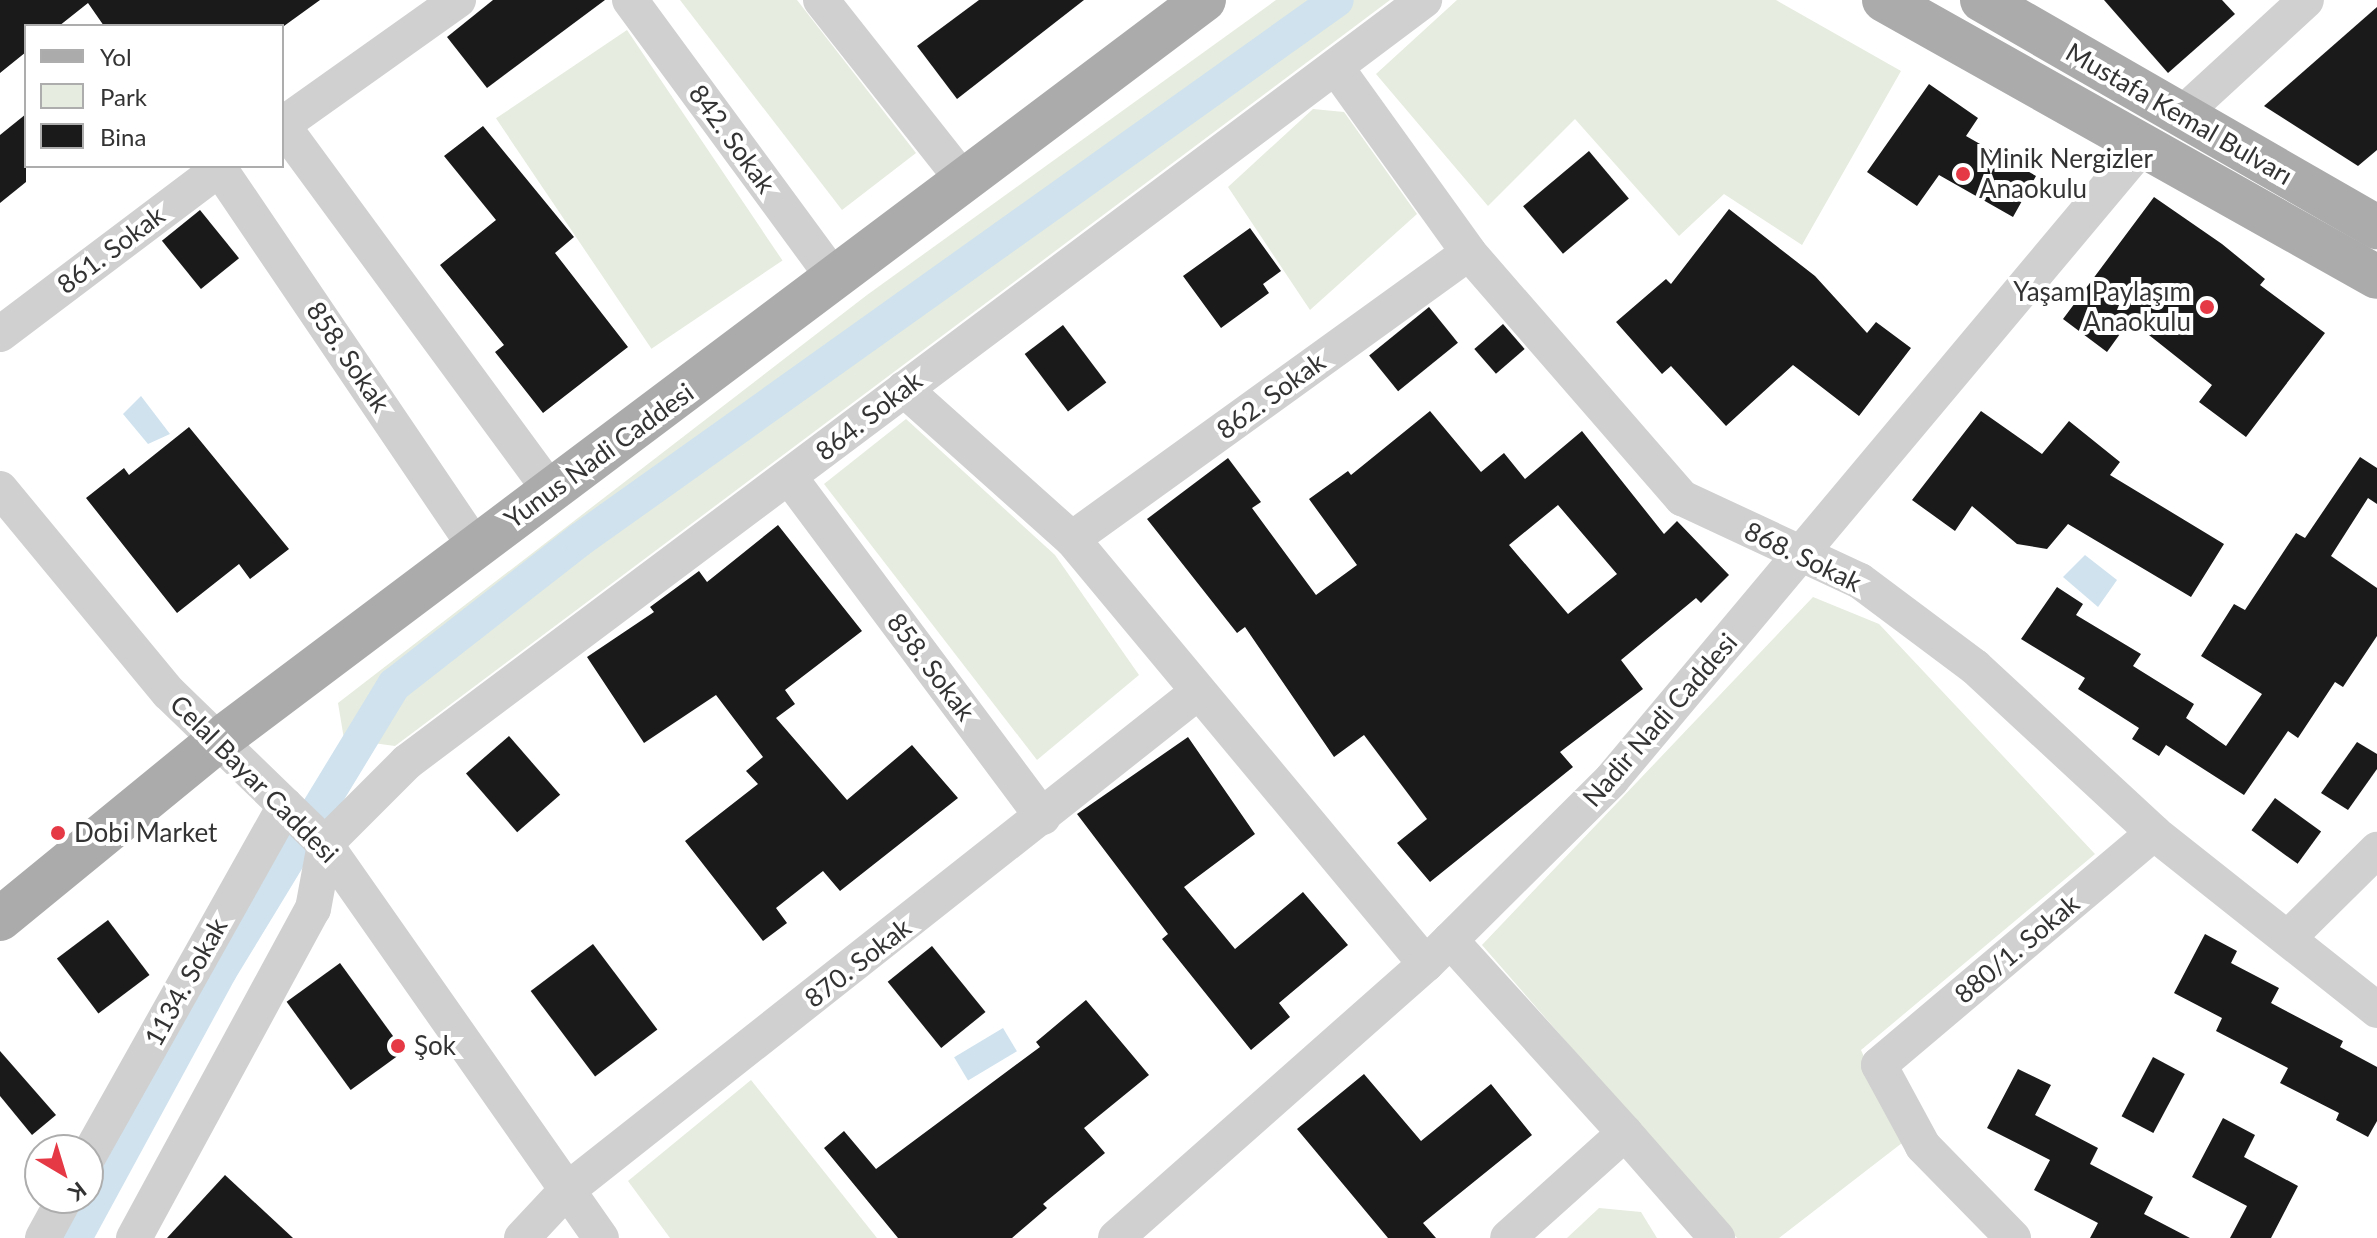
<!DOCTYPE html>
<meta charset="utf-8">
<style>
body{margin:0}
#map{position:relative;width:2377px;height:1238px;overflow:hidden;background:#fff;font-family:Lato,sans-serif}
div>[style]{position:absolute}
.green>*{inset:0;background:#e6ecdf;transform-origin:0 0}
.water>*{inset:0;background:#cfe2ee;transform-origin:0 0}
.canal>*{height:34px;margin:-17px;padding:0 17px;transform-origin:17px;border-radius:17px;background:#cfe2ee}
.building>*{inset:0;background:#1a1a1a;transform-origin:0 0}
.minor>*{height:36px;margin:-18px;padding:0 18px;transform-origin:18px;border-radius:18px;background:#d0d0d0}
.major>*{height:44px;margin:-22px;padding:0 22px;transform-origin:22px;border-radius:22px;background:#ababab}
.dots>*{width:22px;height:22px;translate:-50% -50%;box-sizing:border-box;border:4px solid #fff;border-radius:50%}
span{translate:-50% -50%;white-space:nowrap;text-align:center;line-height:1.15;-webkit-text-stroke:8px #fff;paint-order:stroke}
.street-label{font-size:26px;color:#333}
.poi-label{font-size:26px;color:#333}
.left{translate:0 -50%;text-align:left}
.right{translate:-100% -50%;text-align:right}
.legend{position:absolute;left:24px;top:24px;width:260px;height:144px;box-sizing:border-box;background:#fff;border:2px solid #adadad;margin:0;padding:10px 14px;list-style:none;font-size:24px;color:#333}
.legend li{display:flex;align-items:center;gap:16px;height:40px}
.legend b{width:40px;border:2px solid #adadad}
.north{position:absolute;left:24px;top:1134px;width:80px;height:80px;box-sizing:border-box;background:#fff;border:2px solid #adadad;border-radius:50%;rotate:142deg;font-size:22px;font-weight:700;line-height:32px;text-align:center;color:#333}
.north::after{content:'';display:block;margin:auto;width:28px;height:36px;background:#e63946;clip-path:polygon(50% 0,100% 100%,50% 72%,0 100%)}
</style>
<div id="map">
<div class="green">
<i style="clip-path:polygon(680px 0,797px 0,916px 153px,842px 210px)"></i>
<i style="clip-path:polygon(1276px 0,1390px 0,395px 746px,344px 739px,338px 703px,867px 295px)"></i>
<i style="clip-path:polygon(1457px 0,1776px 0,1901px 71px,1802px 245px,1724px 194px,1679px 236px,1575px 119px,1488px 206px,1376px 74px)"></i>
<i style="left:627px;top:30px;width:278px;height:158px;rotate:56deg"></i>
<i style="clip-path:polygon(1313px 109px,1344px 112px,1417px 214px,1310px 310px,1228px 187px)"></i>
<i style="clip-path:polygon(906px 419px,1055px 555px,1139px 675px,1037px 760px,824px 484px)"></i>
<i style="clip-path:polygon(1813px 597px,1879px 624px,2095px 854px,1861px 1050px,1902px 1143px,1779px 1238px,1737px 1238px,1482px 945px)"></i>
<i style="clip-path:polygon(751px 1080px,877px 1238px,670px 1238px,628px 1181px)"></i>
<i style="clip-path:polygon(1599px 1208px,1641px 1212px,1657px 1238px,1567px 1238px)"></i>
</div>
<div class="water">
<i style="clip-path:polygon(141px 396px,170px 434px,148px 444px,123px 414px)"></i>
<i style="clip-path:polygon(2085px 555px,2117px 580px,2098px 607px,2063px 577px)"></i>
<i style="left:1003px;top:1028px;width:27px;height:57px;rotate:59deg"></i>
</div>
<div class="canal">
<i style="left:75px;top:1238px;width:304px;rotate:-61.5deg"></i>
<i style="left:220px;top:971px;width:335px;rotate:-58.7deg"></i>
<i style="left:394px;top:685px;width:237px;rotate:-38deg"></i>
<i style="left:581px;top:539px;width:928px;rotate:-35.49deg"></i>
</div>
<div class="building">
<i style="clip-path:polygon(0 0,320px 0,284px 26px,104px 26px,88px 3px,59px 26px,26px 26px,26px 52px,0 73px)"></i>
<i style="clip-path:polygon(493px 0,605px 0,487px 88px,447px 37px)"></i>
<i style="clip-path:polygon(979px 0,1084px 0,957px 99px,917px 46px)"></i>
<i style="clip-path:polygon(2104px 0,2222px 0,2235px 14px,2168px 73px)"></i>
<i style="clip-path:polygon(2377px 7px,2377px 150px,2358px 166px,2264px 106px)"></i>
<i style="clip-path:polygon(1929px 84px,1978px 118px,1966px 136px,2036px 176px,2013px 217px,1939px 175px,1917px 206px,1867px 172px)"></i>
<i style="clip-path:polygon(26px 114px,26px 182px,0 203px,0 135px)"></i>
<i style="clip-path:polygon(483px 126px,574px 237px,555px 253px,628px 347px,543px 413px,495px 352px,504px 345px,440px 265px,496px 220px,444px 156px)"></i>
<i style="left:1589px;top:151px;width:62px;height:86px;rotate:50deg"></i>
<i style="clip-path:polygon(2154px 197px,2222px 244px,2265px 279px,2260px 285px,2325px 333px,2246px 437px,2199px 402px,2212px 385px,2130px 320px,2107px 352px,2063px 319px)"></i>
<i style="clip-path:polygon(1729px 209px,1815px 276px,1867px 333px,1876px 322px,1911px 348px,1859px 416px,1793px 365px,1726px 426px,1671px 366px,1662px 374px,1616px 322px,1666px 279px,1671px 284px)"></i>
<i style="left:200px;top:210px;width:62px;height:49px;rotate:51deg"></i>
<i style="clip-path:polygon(1250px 228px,1281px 271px,1263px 284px,1269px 293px,1221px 328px,1183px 276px)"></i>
<i style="left:1429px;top:307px;width:46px;height:77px;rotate:51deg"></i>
<i style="left:1503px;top:324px;width:33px;height:38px;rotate:49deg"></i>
<i style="left:1063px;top:325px;width:72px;height:48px;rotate:53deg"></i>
<i style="clip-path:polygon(evenodd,1430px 411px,1481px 472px,1504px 453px,1525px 479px,1582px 431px,1664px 534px,1677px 521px,1729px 575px,1701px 603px,1696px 598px,1621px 660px,1643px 689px,1560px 752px,1573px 767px,1430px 882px,1397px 843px,1427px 819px,1364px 735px,1334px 757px,1245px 627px,1237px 633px,1147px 519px,1228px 458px,1261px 502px,1252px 508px,1316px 595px,1357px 565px,1309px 499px,1348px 471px,1351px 475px,1430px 411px,1558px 505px,1617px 574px,1568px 614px,1509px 545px,1558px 505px)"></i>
<i style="clip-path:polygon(1981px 411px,2042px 454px,2069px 421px,2120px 462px,2110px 475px,2224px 544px,2191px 597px,2068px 524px,2047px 549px,2017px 544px,1972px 506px,1955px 531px,1912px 500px)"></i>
<i style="clip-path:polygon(189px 427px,289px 549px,250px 579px,239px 564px,177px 613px,86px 498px,124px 468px,129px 475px)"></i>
<i style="clip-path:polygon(2360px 457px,2377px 468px,2377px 504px,2368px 498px,2331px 556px,2377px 588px,2377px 636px,2343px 687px,2335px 682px,2298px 738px,2288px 731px,2244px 795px,2166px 745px,2159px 756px,2132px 739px,2139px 728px,2078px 689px,2085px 678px,2021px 639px,2057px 587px,2083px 604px,2076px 615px,2141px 654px,2133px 666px,2194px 704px,2186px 718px,2226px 746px,2262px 694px,2201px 656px,2234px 604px,2245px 610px,2296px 533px,2305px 538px)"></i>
<i style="clip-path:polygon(778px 525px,862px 631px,785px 690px,795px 704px,776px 718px,847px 800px,912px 745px,958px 798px,840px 891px,823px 871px,776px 908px,787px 923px,763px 941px,685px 841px,758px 784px,746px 771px,763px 757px,716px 695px,644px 743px,587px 657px,654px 612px,650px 607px,699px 571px,707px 582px)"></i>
<i style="left:509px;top:736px;width:78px;height:57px;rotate:49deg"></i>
<i style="clip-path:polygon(1188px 737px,1255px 834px,1184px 887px,1235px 949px,1303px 892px,1348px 945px,1279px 1003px,1290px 1017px,1251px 1050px,1162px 939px,1168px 934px,1077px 814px)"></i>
<i style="clip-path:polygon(2357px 742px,2377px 754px,2377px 769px,2348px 810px,2321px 793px)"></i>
<i style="left:2275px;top:798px;width:57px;height:40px;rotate:36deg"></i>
<i style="left:108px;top:920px;width:69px;height:64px;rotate:53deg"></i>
<i style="clip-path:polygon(2205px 934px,2237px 951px,2231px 963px,2279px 988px,2271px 1003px,2343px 1041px,2340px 1047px,2377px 1067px,2377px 1121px,2368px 1137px,2336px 1120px,2339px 1113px,2280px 1083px,2288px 1068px,2216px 1031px,2222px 1018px,2174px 993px)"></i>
<i style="left:593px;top:944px;width:107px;height:78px;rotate:53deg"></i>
<i style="left:932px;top:946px;width:85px;height:57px;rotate:51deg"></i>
<i style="left:340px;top:963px;width:109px;height:66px;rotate:54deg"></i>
<i style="clip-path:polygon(1086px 1000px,1149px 1075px,1084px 1128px,1105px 1153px,1043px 1204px,1047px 1208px,1012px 1238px,898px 1238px,824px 1148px,844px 1131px,876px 1169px,1040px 1047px,1036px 1042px)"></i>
<i style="clip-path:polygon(0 1051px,56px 1115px,32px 1135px,0 1096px)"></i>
<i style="left:2153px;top:1057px;width:36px;height:67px;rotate:28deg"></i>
<i style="clip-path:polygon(2018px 1069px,2051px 1085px,2035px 1115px,2098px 1148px,2090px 1164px,2153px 1197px,2144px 1214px,2190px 1238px,2090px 1238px,2098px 1223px,2034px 1190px,2050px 1160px,1987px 1128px)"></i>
<i style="clip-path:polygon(1364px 1074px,1421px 1141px,1491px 1084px,1532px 1135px,1423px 1223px,1436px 1238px,1388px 1238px,1297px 1129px)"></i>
<i style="clip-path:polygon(2223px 1118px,2255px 1135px,2244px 1157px,2298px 1186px,2271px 1238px,2230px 1238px,2247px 1206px,2192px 1177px)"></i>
<i style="clip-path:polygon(225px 1175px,293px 1238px,167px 1238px)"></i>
</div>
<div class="minor">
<i style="left:630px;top:0;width:345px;rotate:53.7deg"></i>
<i style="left:821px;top:0;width:229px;rotate:51.7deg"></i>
<i style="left:1337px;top:69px;width:226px;rotate:54.3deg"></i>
<i style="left:1469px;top:253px;width:325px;rotate:49deg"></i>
<i style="left:1682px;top:498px;width:196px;rotate:25deg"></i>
<i style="left:1860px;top:581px;width:144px;rotate:36.8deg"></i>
<i style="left:1975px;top:667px;width:244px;rotate:42.8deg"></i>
<i style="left:2154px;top:833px;width:285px;rotate:38.4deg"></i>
<i style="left:2180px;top:116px;width:171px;rotate:-42.6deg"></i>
<i style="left:282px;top:125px;width:453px;rotate:53.7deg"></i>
<i style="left:282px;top:125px;width:216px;rotate:-35.4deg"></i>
<i style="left:219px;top:168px;width:458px;rotate:55.9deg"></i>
<i style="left:0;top:334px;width:279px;rotate:-37deg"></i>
<i style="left:904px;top:389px;width:225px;rotate:41.8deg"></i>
<i style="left:1072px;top:539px;width:553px;rotate:50.21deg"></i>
<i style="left:790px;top:478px;width:423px;rotate:53.3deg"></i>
<i style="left:0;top:489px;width:265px;rotate:50.4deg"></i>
<i style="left:169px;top:693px;width:217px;rotate:44.1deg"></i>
<i style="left:325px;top:844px;width:481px;rotate:55deg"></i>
<i style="left:1072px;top:539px;width:489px;rotate:-35.8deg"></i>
<i style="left:2289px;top:937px;width:124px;rotate:-44.7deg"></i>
<i style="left:1450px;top:940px;width:261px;rotate:47.8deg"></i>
<i style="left:1625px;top:1133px;width:157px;rotate:138.1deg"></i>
<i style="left:1625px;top:1133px;width:140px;rotate:48.8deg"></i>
<i style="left:88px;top:1157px;width:403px;rotate:-60.7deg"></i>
<i style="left:43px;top:1238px;width:46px;rotate:-61.2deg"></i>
<i style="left:134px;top:1238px;width:375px;rotate:-61.5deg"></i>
<i style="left:313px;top:909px;width:66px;rotate:-79.5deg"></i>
<i style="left:325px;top:844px;width:116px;rotate:-45deg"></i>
<i style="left:407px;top:762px;width:1271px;rotate:-36.84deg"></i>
<i style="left:522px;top:1238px;width:64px;rotate:-46.9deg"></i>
<i style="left:566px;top:1191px;width:805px;rotate:-38.29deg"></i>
<i style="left:1116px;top:1238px;width:414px;rotate:-41.5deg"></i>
<i style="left:1426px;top:964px;width:262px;rotate:-44.8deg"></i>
<i style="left:1612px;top:779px;width:827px;rotate:-50.05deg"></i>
<i style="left:2013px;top:1238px;width:129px;rotate:-134.4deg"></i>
<i style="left:1923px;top:1146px;width:92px;rotate:-118.5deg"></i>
<i style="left:1879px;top:1065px;width:360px;rotate:-40.2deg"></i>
</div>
<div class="major">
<i style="left:1884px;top:0;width:565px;rotate:29.33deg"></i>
<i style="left:1982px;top:0;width:456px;rotate:29.9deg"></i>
<i style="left:0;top:919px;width:283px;rotate:-39.3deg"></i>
<i style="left:219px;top:740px;width:1232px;rotate:-36.92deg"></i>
</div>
<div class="dots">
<i style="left:1963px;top:174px;background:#e63946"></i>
<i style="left:2207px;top:307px;background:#e63946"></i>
<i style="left:58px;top:833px;background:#e63946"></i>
<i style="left:398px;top:1046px;background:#e63946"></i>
</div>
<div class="street-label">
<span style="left:2179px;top:114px;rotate:30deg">Mustafa Kemal Bulvarı</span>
<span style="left:732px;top:139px;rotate:54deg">842. Sokak</span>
<span style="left:111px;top:250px;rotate:-37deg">861. Sokak</span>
<span style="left:348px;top:357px;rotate:56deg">858. Sokak</span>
<span style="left:1271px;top:396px;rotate:-36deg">862. Sokak</span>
<span style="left:869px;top:416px;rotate:-38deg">864. Sokak</span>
<span style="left:599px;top:456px;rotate:-36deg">Yunus Nadi Caddesi</span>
<span style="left:1803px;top:557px;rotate:26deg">868. Sokak</span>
<span style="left:931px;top:667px;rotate:53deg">858. Sokak</span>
<span style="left:1660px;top:720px;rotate:-49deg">Nadir Nadi Caddesi</span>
<span style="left:254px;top:779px;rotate:45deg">Celal Bayar Caddesi</span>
<span style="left:2017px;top:949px;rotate:-40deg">880/1. Sokak</span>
<span style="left:858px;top:963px;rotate:-38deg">870. Sokak</span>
<span style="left:186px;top:982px;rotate:-61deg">1134. Sokak</span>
</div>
<div class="poi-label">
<span class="left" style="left:1979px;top:174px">Minik Nergizler<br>Anaokulu</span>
<span class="right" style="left:2191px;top:307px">Yaşam Paylaşım<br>Anaokulu</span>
<span class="left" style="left:74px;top:833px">Dobi Market</span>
<span class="left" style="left:414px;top:1046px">Şok</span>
</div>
<ul class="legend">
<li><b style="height:10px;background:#ababab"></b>Yol</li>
<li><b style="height:22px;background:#e6ecdf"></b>Park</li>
<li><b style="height:22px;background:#1a1a1a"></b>Bina</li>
</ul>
<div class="north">K</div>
</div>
